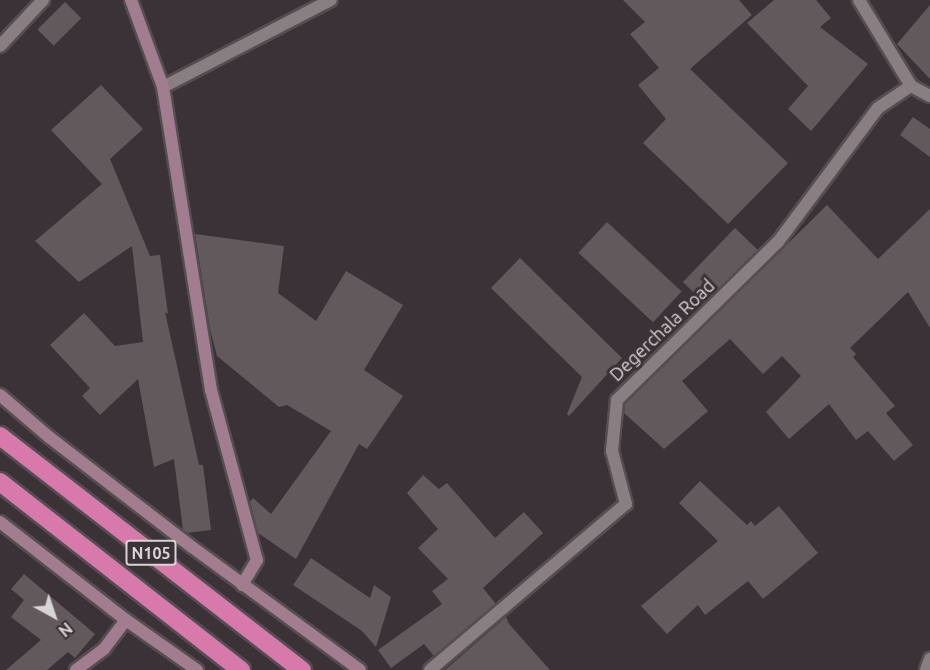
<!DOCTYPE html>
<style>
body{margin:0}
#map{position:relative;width:930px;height:670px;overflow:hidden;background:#3a3236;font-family:Ubuntu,sans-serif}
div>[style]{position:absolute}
.building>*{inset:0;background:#62595d;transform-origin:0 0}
.roads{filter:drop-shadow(2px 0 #554e51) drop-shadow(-2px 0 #554e51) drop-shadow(0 2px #554e51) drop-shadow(0 -2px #554e51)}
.street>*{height:12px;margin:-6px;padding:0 6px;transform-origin:6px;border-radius:6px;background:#897f83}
.secondary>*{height:12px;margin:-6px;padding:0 6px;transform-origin:6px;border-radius:6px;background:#a17d8f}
.highway>*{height:18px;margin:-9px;padding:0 9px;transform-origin:9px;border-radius:9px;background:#d879ab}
span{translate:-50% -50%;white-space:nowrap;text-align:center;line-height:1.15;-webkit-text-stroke:6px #3a3236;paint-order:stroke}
.shield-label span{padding:2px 4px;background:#3a3236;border:2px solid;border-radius:4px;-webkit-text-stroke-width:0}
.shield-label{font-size:16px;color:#d9d4d6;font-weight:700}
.street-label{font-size:18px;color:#d9d4d6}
.north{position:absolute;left:24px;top:586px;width:60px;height:60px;-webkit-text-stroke:4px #3a3236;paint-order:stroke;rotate:140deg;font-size:16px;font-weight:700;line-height:24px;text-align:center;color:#d9d4d6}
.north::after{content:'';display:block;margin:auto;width:21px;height:27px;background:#d9d4d6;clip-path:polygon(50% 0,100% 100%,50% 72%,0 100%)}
</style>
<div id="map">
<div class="building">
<i style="clip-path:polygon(623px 0,739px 0,752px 15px,690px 69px,788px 163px,728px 224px,643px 143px,666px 119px,638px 85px,659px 68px,630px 34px,645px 22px)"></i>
<i style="clip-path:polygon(774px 0,816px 0,831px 18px,820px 27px,868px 64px,811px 131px,788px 109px,808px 86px,747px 23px)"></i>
<i style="left:65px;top:2px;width:23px;height:39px;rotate:45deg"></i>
<i style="clip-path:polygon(930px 5px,930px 79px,897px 44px)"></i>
<i style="clip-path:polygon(101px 85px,143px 129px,110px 159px,150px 256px,160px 255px,168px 314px,165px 312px,199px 465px,203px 465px,211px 530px,187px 533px,183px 530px,174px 459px,154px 467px,138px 379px,100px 415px,82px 396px,90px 388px,50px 345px,84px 313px,115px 346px,143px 342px,132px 246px,79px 282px,35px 241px,102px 184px,51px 130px)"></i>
<i style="clip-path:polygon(913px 117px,930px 129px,930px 157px,900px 135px)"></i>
<i style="clip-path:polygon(827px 205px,878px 259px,930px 209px,930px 328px,908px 292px,850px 348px,856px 354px,853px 357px,895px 406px,886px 413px,913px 445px,894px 461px,868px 431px,856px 440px,829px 404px,789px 439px,766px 412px,801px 376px,782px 356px,763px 374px,730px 339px,682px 381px,708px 411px,664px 449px,624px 413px,625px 404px)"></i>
<i style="left:607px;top:222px;width:102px;height:42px;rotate:43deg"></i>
<i style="left:735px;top:228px;width:32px;height:75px;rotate:44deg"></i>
<i style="clip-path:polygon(195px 234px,284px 246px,278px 293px,316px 321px,346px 271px,403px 305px,364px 370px,403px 396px,367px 449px,359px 444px,296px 559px,258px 533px,250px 502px,253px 498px,271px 514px,331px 431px,287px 405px,279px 407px,217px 356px,210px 329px)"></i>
<i style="clip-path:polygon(520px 258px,622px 358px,569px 416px,567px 414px,582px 377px,491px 288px)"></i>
<i style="clip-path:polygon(423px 475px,439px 489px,447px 483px,495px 538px,524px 512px,543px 533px,483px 588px,496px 604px,434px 656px,424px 644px,391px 668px,378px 650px,442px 604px,432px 591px,448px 579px,418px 548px,438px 529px,407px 493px)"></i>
<i style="clip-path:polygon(700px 481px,747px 525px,751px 521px,755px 526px,779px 506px,818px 553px,763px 599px,748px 581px,705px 615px,698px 605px,667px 634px,641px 606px,718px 541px,679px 503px)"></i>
<i style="clip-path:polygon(311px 558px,370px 598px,374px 585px,391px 597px,376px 647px,362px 631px,293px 585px)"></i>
<i style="clip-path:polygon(24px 574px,95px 634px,75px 658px,68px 652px,47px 670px,6px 670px,41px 640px,11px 617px,24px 600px,11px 589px)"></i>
<i style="clip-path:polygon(506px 617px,509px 624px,550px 670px,445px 670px)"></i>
</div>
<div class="roads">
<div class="street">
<i style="left:859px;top:0;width:100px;rotate:58.8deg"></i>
<i style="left:0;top:46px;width:63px;rotate:-46.9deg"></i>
<i style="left:163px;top:87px;width:189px;rotate:-27.4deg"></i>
<i style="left:430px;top:670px;width:257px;rotate:-40.3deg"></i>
<i style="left:626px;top:504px;width:55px;rotate:-104.8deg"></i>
<i style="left:612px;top:451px;width:51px;rotate:-84.4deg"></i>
<i style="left:617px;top:400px;width:226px;rotate:-44.5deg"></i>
<i style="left:778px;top:242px;width:167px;rotate:-53.3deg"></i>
<i style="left:878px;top:108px;width:40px;rotate:-34deg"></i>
<i style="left:911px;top:86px;width:21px;rotate:28deg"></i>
<i style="left:926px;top:670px;width:12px;rotate:-70deg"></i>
</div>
<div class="secondary">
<i style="left:131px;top:0;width:93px;rotate:69.8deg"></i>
<i style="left:163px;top:87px;width:307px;rotate:81deg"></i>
<i style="left:211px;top:390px;width:176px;rotate:74.9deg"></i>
<i style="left:257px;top:560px;width:29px;rotate:121deg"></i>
<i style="left:0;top:395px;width:65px;rotate:40.6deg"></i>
<i style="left:49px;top:437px;width:180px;rotate:37.6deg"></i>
<i style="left:192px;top:547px;width:208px;rotate:36.2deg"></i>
<i style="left:0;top:522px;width:160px;rotate:37.9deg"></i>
<i style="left:126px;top:620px;width:87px;rotate:35.2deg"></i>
<i style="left:76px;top:670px;width:35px;rotate:-37deg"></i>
<i style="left:104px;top:649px;width:36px;rotate:-53deg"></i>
</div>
<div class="highway">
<i style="left:0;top:436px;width:382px;rotate:37.8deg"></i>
<i style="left:0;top:482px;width:306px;rotate:38deg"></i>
</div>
</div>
<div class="shield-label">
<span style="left:151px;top:553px">N105</span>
</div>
<div class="street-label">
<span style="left:662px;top:330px;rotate:-44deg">Degerchala Road</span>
</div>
<div class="north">N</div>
</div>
